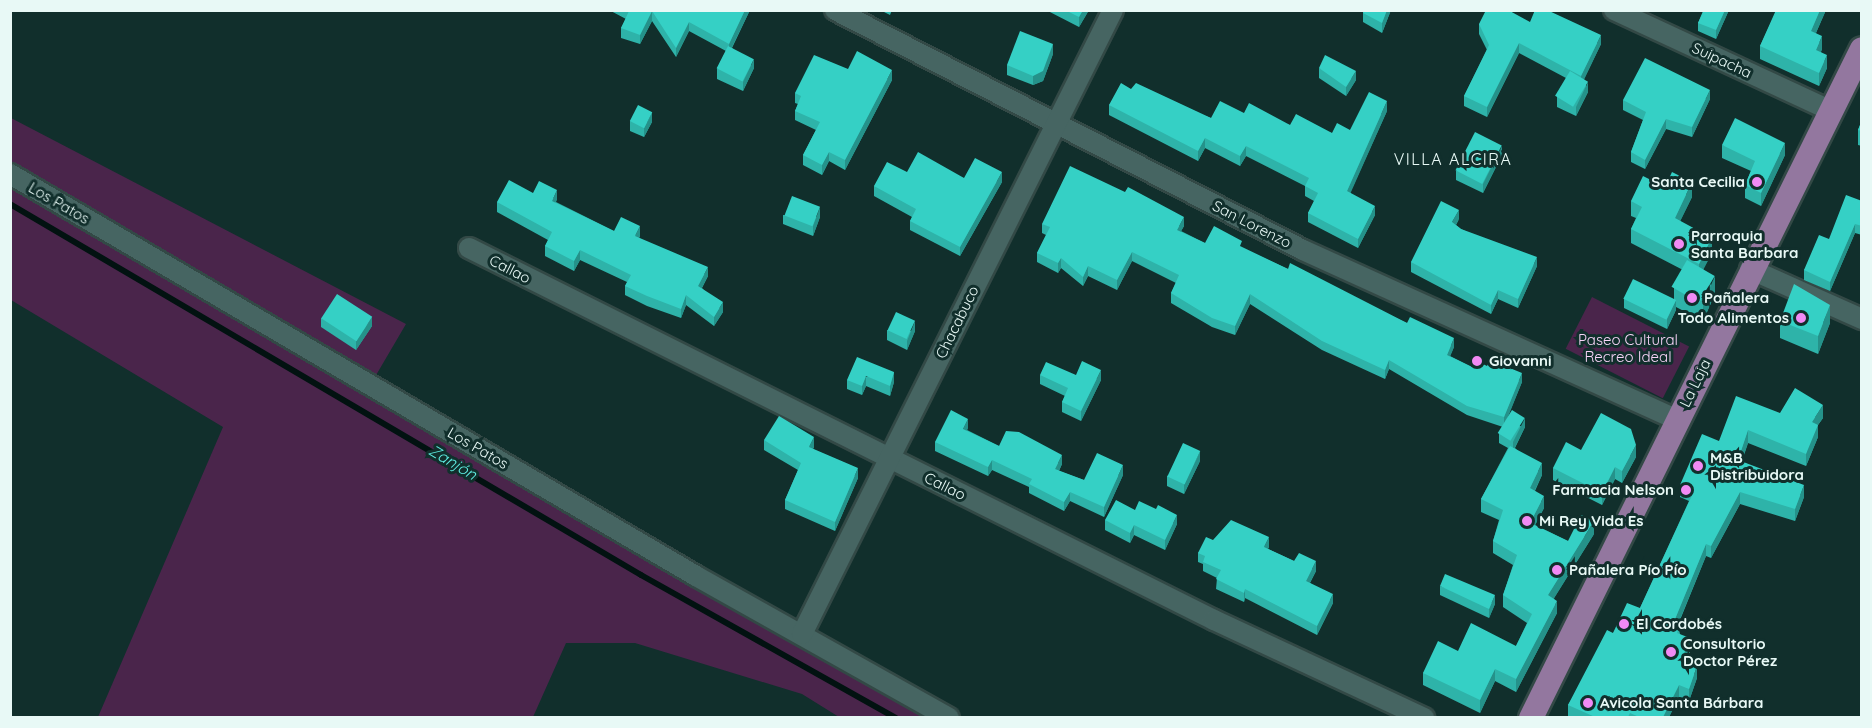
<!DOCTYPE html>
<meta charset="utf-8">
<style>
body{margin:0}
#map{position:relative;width:1872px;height:728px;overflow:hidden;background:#112f2c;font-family:Quicksand,sans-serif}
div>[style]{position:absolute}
.green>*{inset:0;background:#4a254b;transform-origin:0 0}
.stream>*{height:6px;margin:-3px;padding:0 3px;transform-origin:3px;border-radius:3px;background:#021211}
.roads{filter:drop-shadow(2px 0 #334946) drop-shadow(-2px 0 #334946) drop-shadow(0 2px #334946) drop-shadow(0 -2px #334946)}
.minor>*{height:20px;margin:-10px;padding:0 10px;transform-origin:10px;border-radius:10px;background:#466562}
.major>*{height:24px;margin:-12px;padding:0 12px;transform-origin:12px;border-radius:12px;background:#93779f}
.wall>*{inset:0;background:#2eb3a9}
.shaded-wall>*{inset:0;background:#25928a}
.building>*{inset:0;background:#35d0c5;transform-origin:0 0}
.dots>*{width:16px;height:16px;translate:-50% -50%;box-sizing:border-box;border:3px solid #112f2c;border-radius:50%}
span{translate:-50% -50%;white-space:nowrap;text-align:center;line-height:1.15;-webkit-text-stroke:6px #112f2c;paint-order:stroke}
.street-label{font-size:15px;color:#e8f9f6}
.poi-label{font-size:15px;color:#e8f9f6;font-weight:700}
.right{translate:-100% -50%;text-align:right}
.left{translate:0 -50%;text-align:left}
.park-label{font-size:15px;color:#f8d4f8}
.neighbourhood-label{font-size:16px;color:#e8f9f6;letter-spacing:1.5px}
.water-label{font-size:16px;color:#5feee3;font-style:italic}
.frame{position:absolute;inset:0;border:12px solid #e8f9f6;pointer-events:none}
</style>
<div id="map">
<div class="green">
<i style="clip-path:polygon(11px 118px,406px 324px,365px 394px,923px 717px,839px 717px,802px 694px,635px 643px,566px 643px,533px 717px,98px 717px,223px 427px,11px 300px)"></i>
<i style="left:1592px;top:297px;width:109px;height:58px;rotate:27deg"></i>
</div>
<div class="stream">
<i style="left:10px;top:204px;width:732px;rotate:30.45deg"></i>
<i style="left:641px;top:575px;width:292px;rotate:29.3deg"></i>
</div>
<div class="roads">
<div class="minor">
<i style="left:835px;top:10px;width:526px;rotate:27.15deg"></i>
<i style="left:1303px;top:250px;width:412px;rotate:24.4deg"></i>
<i style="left:1614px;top:10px;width:237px;rotate:24.9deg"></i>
<i style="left:10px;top:174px;width:795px;rotate:30.37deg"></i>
<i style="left:696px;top:576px;width:290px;rotate:29.3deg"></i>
<i style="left:469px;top:248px;width:833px;rotate:26.53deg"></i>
<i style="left:1214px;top:620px;width:232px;rotate:25deg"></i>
<i style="left:1750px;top:269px;width:123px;rotate:24.1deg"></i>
<i style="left:802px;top:634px;width:697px;rotate:-63.51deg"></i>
</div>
<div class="major">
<i style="left:1531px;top:718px;width:746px;rotate:-63.68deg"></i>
</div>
</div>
<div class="wall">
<i style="clip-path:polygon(609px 10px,750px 10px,732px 48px,754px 68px,743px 91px,717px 79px,717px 69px,726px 51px,689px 31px,676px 57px,652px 21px,640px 44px,621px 38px,621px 28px,626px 19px)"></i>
<i style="clip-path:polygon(880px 10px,892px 10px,890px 15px)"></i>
<i style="clip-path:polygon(1046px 10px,1089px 10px,1079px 27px)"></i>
<i style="clip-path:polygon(1364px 10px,1391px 10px,1382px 33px,1363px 22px,1363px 13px)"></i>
<i style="clip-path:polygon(1703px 10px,1729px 10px,1716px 39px,1698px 31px,1698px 23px,1703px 11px)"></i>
<i style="clip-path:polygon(1775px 10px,1826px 10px,1816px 33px,1822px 49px,1821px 52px,1827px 68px,1819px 86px,1760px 59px,1760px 46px,1775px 14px)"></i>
<i style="clip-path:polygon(1530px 22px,1601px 44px,1584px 79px,1588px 92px,1576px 116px,1557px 107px,1557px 97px,1566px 78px,1519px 53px,1487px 117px,1464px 106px,1464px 96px,1487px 50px,1479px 34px,1479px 24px)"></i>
<i style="clip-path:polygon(1053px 54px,1043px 81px,1033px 85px,1007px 75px,1007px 65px)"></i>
<i style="clip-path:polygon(1319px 68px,1356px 80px,1346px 96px,1319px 78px)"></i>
<i style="clip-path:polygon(848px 69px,892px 80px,845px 170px,829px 161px,822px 175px,803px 165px,803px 155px,816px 130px,795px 120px,795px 111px,798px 104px,795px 103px,795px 93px)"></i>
<i style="clip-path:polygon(1131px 89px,1211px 118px,1244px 113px,1290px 125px,1332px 133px,1350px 130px,1387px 111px,1350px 193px,1375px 215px,1358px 248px,1308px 222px,1308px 213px,1314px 201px,1305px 196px,1305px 186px,1246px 156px,1240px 166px,1205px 148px,1198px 161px,1109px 115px,1109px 105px)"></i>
<i style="clip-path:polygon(1710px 99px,1692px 137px,1666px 129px,1645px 169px,1631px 162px,1631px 152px,1643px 120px,1623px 110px,1623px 100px)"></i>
<i style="clip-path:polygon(1862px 120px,1862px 146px,1858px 145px,1858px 130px)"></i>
<i style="clip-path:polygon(630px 121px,652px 122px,644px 137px,630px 131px)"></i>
<i style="clip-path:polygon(1722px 145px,1785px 155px,1761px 206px,1745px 198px,1745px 185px,1751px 171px,1722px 158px)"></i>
<i style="clip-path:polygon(1502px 155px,1483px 193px,1456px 180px,1456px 171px)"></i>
<i style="clip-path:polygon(907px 172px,1002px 182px,960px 256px,910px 230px,910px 221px,912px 217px,874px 196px,874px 186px)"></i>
<i style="clip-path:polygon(1665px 187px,1692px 197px,1680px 221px,1712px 253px,1703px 269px,1715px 294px,1703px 321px,1676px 307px,1676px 310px,1667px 329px,1624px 308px,1624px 299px,1674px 299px,1674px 288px,1683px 270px,1631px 243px,1631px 229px,1636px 218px,1631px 216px,1631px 201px)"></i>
<i style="clip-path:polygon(533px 193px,557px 199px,556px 202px,614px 231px,640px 236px,639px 238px,708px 276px,702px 288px,723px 312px,714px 326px,686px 305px,681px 318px,647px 306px,625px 295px,625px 286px,627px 282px,580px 260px,574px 271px,545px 256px,545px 246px,548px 240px,497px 212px,497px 202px)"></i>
<i style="clip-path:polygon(1862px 201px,1862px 235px,1855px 233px,1830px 291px,1804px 280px,1804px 270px)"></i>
<i style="clip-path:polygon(783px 215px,820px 217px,813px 236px,783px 224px)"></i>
<i style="clip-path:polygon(1459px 219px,1456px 225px,1461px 229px,1537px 266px,1518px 308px,1498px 299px,1491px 314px,1411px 272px,1411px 262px)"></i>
<i style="clip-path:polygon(1042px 224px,1184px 226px,1181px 231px,1205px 243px,1242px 248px,1407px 323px,1454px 347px,1450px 356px,1474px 368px,1522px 382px,1505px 423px,1525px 427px,1515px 448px,1542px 475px,1535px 491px,1544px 508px,1535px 525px,1568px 541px,1594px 534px,1554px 598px,1557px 613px,1516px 692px,1495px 681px,1480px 713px,1423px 685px,1423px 673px,1458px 651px,1516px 646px,1527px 623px,1503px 607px,1503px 595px,1513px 565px,1493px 553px,1493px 541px,1499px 520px,1481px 512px,1481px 499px,1508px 448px,1499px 443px,1499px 434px,1503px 427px,1467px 415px,1389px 369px,1385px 379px,1322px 350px,1250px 304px,1235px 335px,1212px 327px,1171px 303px,1171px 293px,1176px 283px,1132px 261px,1117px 290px,1088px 276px,1083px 286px,1061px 268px,1058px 273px,1037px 262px,1037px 253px,1046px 235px,1042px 233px)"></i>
<i style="clip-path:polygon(321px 318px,372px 326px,356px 350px,321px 327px)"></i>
<i style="clip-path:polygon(1780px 321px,1830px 323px,1818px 354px,1780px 338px)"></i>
<i style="clip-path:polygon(887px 330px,915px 331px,907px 350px,887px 340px)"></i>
<i style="clip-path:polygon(894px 372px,894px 382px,890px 396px,866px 386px,862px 395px,847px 389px,847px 380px)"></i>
<i style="clip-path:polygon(1040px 375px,1076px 375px,1101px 380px,1081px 421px,1062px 412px,1062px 402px,1065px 396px,1040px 384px)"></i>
<i style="clip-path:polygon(1780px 413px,1823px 418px,1818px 425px,1818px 437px,1806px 466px,1748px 443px,1742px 461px,1804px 497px,1795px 521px,1740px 504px,1711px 558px,1706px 556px,1678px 625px,1680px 634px,1690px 651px,1686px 662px,1697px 678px,1689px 701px,1679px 697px,1669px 717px,1568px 717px,1568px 705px,1613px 633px,1640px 608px,1689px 501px,1680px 497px,1680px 485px,1719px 441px)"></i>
<i style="clip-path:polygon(968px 428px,967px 430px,999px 446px,1062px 464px,1059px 471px,1084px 480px,1123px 475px,1104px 517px,1070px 501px,1064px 511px,1029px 493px,1029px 487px,992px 470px,988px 476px,935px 451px,935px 442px)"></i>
<i style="clip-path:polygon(764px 440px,814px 447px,813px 449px,858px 478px,835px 531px,785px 509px,785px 500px,798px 470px,764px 450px)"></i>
<i style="clip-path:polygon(1581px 450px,1636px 457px,1622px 483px,1615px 479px,1602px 505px,1553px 480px,1553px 468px)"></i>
<i style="clip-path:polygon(1200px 461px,1184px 494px,1167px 486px,1167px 476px)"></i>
<i style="clip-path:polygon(1135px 510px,1177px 524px,1165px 550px,1134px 535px,1130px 543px,1105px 530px,1105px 520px)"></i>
<i style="clip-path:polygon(1213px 540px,1269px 547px,1268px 549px,1316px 571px,1310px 583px,1333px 603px,1317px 635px,1245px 598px,1244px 602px,1216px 589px,1217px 578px,1203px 571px,1203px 564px,1198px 562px,1198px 553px)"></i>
<i style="clip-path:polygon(1440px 586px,1495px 604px,1489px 618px,1440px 595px)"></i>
</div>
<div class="shaded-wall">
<i style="clip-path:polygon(745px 10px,750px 10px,729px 53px,729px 44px)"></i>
<i style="clip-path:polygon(1083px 10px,1089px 10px,1079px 27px,1079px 17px)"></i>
<i style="clip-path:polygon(1387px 10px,1391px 10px,1382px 33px,1382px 23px)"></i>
<i style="clip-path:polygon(1725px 10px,1729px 10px,1716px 39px,1716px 30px)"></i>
<i style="clip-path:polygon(1820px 10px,1826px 10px,1811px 44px,1811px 31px)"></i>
<i style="clip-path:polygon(652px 11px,652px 21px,640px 44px,640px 35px)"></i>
<i style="clip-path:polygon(689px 22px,689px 31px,676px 57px,676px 48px)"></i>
<i style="clip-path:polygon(1601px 35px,1601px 44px,1581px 86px,1581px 76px)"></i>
<i style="clip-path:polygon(1822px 36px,1822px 49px,1816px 63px,1816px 50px)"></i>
<i style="clip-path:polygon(1519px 43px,1519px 53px,1487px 117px,1487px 107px)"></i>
<i style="clip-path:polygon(1053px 44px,1053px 54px,1043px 81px,1033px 85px,1033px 76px)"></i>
<i style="clip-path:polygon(1827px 55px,1827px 68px,1819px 86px,1819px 73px)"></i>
<i style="clip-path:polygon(754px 59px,754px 68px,743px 91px,743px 82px)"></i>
<i style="clip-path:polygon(892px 70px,892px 80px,845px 170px,845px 160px)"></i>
<i style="clip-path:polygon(1356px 71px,1356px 80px,1346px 96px,1346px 87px)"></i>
<i style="clip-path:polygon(1588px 82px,1588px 92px,1576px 116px,1576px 107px)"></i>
<i style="clip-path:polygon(1710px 90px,1710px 99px,1692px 137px,1692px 127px)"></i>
<i style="clip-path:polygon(1387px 101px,1387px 111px,1347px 201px,1347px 191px)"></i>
<i style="clip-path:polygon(652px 112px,652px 122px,644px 137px,644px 128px)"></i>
<i style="clip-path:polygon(1666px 119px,1666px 129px,1645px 169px,1645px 160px)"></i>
<i style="clip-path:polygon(1205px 138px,1205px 148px,1198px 161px,1198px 151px)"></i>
<i style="clip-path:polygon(1785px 143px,1785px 155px,1761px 206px,1761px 193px)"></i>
<i style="clip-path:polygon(1246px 146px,1246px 156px,1240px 166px,1240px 156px)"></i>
<i style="clip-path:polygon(1502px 146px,1502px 155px,1483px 193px,1483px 184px)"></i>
<i style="clip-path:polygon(829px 152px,829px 161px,822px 175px,822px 165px)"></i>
<i style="clip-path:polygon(1002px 172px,1002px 182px,960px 256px,960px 247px)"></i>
<i style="clip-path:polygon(1692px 182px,1692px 197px,1675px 232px,1675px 218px)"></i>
<i style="clip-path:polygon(557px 190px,557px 199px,552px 210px,552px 201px)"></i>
<i style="clip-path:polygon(1375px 206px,1375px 215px,1358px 248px,1358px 239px)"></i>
<i style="clip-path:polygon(820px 207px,820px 217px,813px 236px,813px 226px)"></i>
<i style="clip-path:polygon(1459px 210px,1459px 219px,1452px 232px,1452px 222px)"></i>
<i style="clip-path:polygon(1184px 217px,1184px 226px,1177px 239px,1177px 230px)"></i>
<i style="clip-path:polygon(1855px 224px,1855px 233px,1830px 291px,1830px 282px)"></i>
<i style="clip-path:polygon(640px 226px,640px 236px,635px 246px,635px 236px)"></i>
<i style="clip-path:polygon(1712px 238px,1712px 253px,1699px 278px,1699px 264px)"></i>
<i style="clip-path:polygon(580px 250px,580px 260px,574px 271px,574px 261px)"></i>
<i style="clip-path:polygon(1132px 252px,1132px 261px,1117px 290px,1117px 280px)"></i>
<i style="clip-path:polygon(1537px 257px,1537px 266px,1518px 308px,1518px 299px)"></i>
<i style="clip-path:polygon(1061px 258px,1061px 268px,1058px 273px,1058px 263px)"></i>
<i style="clip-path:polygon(1088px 266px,1088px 276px,1083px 286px,1083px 277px)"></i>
<i style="clip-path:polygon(708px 267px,708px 276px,698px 295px,698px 286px)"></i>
<i style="clip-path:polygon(1715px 276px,1715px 294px,1703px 321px,1703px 303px)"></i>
<i style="clip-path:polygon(1498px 290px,1498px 299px,1491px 314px,1491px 305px)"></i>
<i style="clip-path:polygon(1250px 294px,1250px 304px,1235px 335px,1235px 326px)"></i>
<i style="clip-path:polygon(686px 295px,686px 305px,681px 318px,681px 309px)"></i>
<i style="clip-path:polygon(1676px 300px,1676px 310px,1667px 329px,1667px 319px)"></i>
<i style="clip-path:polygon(723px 302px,723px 312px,714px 326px,714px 317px)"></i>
<i style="clip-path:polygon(1830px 305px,1830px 323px,1818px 354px,1818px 336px)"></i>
<i style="clip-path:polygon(372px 317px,372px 326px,356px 350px,356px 341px)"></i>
<i style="clip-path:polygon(915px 321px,915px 331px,907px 350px,907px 341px)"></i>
<i style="clip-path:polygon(1454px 338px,1454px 347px,1447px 364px,1447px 355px)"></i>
<i style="clip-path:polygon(1389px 360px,1389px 369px,1385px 379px,1385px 370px)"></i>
<i style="clip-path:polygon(1101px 370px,1101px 380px,1081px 421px,1081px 411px)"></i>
<i style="clip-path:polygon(894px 372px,894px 382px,890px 396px,890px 386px)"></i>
<i style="clip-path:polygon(1522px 373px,1522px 382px,1504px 427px,1504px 417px)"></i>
<i style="clip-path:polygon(866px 376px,866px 386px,862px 395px,862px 386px)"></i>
<i style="clip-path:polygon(1823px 405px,1823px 418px,1818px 425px,1818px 437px,1806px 466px,1806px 454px,1812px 422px)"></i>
<i style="clip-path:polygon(1525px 418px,1525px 427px,1513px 451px,1513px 442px)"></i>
<i style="clip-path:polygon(968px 419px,968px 428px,963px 438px,963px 429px)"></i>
<i style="clip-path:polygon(1748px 430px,1748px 443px,1738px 472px,1738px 460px)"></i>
<i style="clip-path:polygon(814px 437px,814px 447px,809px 456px,809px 447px)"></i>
<i style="clip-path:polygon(1636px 445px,1636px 457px,1622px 483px,1622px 471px)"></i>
<i style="clip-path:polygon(1200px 451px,1200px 461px,1184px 494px,1184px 484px)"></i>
<i style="clip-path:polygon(1062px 455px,1062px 464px,1055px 479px,1055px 469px)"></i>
<i style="clip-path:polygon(992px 460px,992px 470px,988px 476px,988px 467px)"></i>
<i style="clip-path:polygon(1542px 463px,1542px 475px,1530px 500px,1530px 488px)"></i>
<i style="clip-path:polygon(1123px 465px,1123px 475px,1104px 517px,1104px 507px)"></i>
<i style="clip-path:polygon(1615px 467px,1615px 479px,1602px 505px,1602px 493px)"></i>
<i style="clip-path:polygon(858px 468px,858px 478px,835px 531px,835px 522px)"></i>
<i style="clip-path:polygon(1804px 485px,1804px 497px,1795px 521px,1795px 509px)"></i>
<i style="clip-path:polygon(1070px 492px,1070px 501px,1064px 511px,1064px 502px)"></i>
<i style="clip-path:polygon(1740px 492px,1740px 504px,1711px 558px,1711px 546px)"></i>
<i style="clip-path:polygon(1544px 496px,1544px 508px,1530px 535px,1530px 523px)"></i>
<i style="clip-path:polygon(1177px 515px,1177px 524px,1165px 550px,1165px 540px)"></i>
<i style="clip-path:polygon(1594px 521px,1594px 534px,1548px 608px,1548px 595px)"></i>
<i style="clip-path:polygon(1134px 525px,1134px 535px,1130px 543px,1130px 533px)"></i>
<i style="clip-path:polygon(1269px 537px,1269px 547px,1264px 556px,1264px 547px)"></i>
<i style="clip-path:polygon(1706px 544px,1706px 556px,1673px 636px,1673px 624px)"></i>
<i style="clip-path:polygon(1316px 561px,1316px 571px,1306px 590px,1306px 581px)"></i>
<i style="clip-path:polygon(1245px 589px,1245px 598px,1244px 602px,1244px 593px)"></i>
<i style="clip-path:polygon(1333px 594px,1333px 603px,1317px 635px,1317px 626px)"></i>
<i style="clip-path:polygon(1495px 595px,1495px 604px,1489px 618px,1489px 609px)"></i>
<i style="clip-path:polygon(1557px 601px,1557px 613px,1516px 692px,1516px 679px)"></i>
<i style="clip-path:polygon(1690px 638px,1690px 651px,1681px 674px,1681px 661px)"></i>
<i style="clip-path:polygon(1697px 666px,1697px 678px,1689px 701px,1689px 689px)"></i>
<i style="clip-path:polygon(1495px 669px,1495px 681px,1480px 713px,1480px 700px)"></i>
<i style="clip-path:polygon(1679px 685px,1679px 697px,1669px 717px,1663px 717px)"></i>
</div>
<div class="building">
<i style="clip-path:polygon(629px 10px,745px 10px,729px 44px,689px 22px,676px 48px,652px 11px,640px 35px,621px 28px,629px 11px)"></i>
<i style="clip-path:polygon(1065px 10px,1083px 10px,1079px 17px)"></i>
<i style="clip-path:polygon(1364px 10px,1387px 10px,1382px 23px,1363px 13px)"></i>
<i style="clip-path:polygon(1486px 10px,1508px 10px,1530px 22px,1535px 10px,1547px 10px,1601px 35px,1581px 76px,1519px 43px,1487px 107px,1464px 96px,1489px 45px,1479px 24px)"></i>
<i style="clip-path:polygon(1704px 10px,1725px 10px,1716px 30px,1698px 23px)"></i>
<i style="clip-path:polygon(1776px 10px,1820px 10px,1811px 31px,1822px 36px,1816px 50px,1827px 55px,1819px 73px,1760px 46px)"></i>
<i style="clip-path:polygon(1020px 31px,1053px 44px,1043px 71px,1033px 76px,1007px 65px)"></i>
<i style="left:728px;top:46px;width:29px;height:25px;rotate:27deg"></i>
<i style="clip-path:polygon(857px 51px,892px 70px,845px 160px,829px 152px,822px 165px,803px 155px,820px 122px,795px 111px,801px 96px,795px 93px,814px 55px,848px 69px)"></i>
<i style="clip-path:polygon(1325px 55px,1356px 71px,1346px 87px,1319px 68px)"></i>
<i style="clip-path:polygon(1645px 58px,1710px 90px,1692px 127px,1666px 119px,1645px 160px,1631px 152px,1646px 112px,1623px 100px)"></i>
<i style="left:1570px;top:71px;width:21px;height:29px;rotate:31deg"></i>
<i style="clip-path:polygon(1121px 83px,1131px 89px,1136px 83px,1211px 118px,1220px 101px,1244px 113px,1249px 103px,1290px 125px,1296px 114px,1332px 133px,1337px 123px,1350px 130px,1369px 92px,1387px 101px,1347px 191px,1375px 206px,1358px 239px,1308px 213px,1318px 193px,1305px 186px,1309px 178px,1246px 146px,1240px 156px,1205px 138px,1198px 151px,1109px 105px)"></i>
<i style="left:638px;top:105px;width:16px;height:18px;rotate:27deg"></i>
<i style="clip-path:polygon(1735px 118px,1785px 143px,1761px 193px,1745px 185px,1755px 161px,1722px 145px)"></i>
<i style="clip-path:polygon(1862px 120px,1862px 131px,1858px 130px)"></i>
<i style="left:1475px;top:132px;width:30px;height:43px;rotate:27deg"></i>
<i style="clip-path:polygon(918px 152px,964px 178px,975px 158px,1002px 172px,960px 247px,910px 221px,916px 209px,874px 186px,887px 162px,907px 172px)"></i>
<i style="clip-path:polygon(1070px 166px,1125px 192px,1128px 187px,1184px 217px,1177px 230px,1205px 243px,1214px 226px,1242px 241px,1240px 246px,1288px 269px,1290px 263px,1407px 323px,1410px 317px,1454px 338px,1447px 355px,1474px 368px,1477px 361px,1487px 366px,1490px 360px,1522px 373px,1504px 417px,1467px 406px,1389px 360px,1385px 370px,1322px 341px,1250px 294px,1235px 326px,1212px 318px,1171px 293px,1179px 275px,1132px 252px,1117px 280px,1088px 266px,1083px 277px,1061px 258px,1058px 263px,1037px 253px,1050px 227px,1042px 224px)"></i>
<i style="clip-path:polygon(1672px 172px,1692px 182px,1675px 218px,1712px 238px,1699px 264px,1631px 229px,1642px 207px,1631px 201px,1643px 176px,1665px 187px)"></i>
<i style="clip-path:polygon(509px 180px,533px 193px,539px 181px,557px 190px,552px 201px,614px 231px,621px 217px,640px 226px,635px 236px,708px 267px,698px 286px,723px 302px,714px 317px,686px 295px,681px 309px,647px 296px,625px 286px,631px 275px,580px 250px,574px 261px,545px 246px,552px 232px,497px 202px)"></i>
<i style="clip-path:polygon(1846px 195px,1862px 201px,1862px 226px,1855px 224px,1830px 282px,1804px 270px,1819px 235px,1829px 239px)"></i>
<i style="left:792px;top:196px;width:30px;height:21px;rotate:21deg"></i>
<i style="clip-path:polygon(1441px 201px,1459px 210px,1452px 222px,1461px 229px,1537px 257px,1518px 299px,1498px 290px,1491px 305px,1411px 262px)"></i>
<i style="left:1687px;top:260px;width:32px;height:31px;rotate:30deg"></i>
<i style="left:1633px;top:279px;width:48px;height:22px;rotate:26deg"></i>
<i style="clip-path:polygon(1794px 284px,1830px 305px,1818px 336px,1780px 321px)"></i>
<i style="left:337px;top:294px;width:42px;height:29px;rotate:33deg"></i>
<i style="left:896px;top:312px;width:21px;height:20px;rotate:25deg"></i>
<i style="clip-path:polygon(857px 357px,894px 372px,890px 386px,866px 376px,862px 386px,847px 380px)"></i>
<i style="clip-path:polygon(1082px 361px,1101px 370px,1081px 411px,1062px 402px,1068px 388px,1040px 375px,1046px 362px,1076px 375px)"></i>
<i style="clip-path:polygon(1795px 388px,1823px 405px,1812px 422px,1818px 425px,1806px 454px,1748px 430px,1738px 460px,1804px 485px,1795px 509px,1740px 492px,1711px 546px,1706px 544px,1673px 624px,1680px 625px,1677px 633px,1690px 638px,1681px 661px,1697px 666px,1689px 689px,1679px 685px,1663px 717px,1639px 717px,1630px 713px,1628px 717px,1595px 717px,1568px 705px,1607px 630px,1613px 633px,1627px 603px,1640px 608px,1694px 491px,1680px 485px,1702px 434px,1719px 441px,1736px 396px,1780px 413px)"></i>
<i style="clip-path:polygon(951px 410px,968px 419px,963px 429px,999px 446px,1006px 431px,1019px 432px,1062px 455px,1055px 469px,1084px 480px,1097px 453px,1123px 465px,1104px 507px,1070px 492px,1064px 502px,1029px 484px,1032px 479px,992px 460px,988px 467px,935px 442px)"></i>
<i style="left:1512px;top:410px;width:15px;height:27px;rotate:32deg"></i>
<i style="clip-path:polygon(1601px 413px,1631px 429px,1636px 445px,1622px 471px,1615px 467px,1602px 493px,1553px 468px,1566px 442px,1581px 450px)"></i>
<i style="clip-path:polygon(779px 416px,814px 437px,809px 447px,858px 468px,835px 522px,785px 500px,801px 463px,764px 440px)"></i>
<i style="left:1183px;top:443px;width:19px;height:37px;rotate:25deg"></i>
<i style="clip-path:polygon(1510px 446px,1542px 463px,1530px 488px,1544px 496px,1530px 523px,1568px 541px,1581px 515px,1594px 521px,1548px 595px,1557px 601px,1516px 679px,1495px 669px,1480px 700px,1423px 673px,1438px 641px,1458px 651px,1471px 623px,1516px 646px,1532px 614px,1503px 595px,1517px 555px,1493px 541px,1503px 510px,1481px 499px)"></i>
<i style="clip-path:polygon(1116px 500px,1135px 510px,1139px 501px,1156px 509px,1158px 505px,1177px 515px,1165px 540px,1134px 525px,1130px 533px,1105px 520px)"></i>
<i style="clip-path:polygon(1231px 520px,1269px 537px,1264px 547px,1294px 561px,1299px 553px,1316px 561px,1306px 581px,1333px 594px,1317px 626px,1245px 589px,1244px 593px,1216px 579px,1221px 570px,1203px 562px,1205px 556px,1198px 553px,1206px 537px,1213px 540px)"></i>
<i style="clip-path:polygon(1445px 574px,1495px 595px,1489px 609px,1440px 586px)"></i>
</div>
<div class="dots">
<i style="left:1757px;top:182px;background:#f18af4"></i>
<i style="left:1679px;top:244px;background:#f18af4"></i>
<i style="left:1692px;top:298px;background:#f18af4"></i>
<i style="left:1801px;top:318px;background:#f18af4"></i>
<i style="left:1477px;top:361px;background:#f18af4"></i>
<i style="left:1698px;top:466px;background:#f18af4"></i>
<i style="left:1686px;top:490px;background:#f18af4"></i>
<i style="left:1527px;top:521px;background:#f18af4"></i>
<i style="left:1557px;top:570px;background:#f18af4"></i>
<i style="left:1624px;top:624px;background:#f18af4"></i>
<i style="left:1671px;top:652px;background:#f18af4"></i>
<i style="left:1588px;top:703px;background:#f18af4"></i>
</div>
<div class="street-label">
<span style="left:1722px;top:60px;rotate:25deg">Suipacha</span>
<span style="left:59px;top:203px;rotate:30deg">Los Patos</span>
<span style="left:1252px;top:224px;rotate:27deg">San Lorenzo</span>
<span style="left:510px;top:269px;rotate:27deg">Callao</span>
<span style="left:957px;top:322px;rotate:-64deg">Chacabuco</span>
<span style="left:1695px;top:383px;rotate:-64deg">La Laja</span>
<span style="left:478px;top:448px;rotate:30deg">Los Patos</span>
<span style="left:945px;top:486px;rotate:26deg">Callao</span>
</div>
<div class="poi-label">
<span class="right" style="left:1745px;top:182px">Santa Cecilia</span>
<span class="left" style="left:1691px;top:244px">Parroquia<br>Santa Barbara</span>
<span class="left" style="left:1704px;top:298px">Pañalera</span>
<span class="right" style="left:1789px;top:318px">Todo Alimentos</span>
<span class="left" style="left:1489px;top:361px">Giovanni</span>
<span class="left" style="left:1710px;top:466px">M&amp;B<br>Distribuidora</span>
<span class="right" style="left:1674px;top:490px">Farmacia Nelson</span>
<span class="left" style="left:1539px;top:521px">Mi Rey Vida Es</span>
<span class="left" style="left:1569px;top:570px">Pañalera Pío Pío</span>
<span class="left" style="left:1636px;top:624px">El Cordobés</span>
<span class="left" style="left:1683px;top:652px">Consultorio<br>Doctor Pérez</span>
<span class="left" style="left:1600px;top:703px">Avicola Santa Bárbara</span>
</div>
<div class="park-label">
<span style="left:1628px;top:348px">Paseo Cultural<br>Recreo Ideal</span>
</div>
<div class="neighbourhood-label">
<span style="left:1453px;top:159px">VILLA ALCIRA</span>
</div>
<div class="water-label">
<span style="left:453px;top:462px;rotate:31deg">Zanjón</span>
</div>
<div class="frame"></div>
</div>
